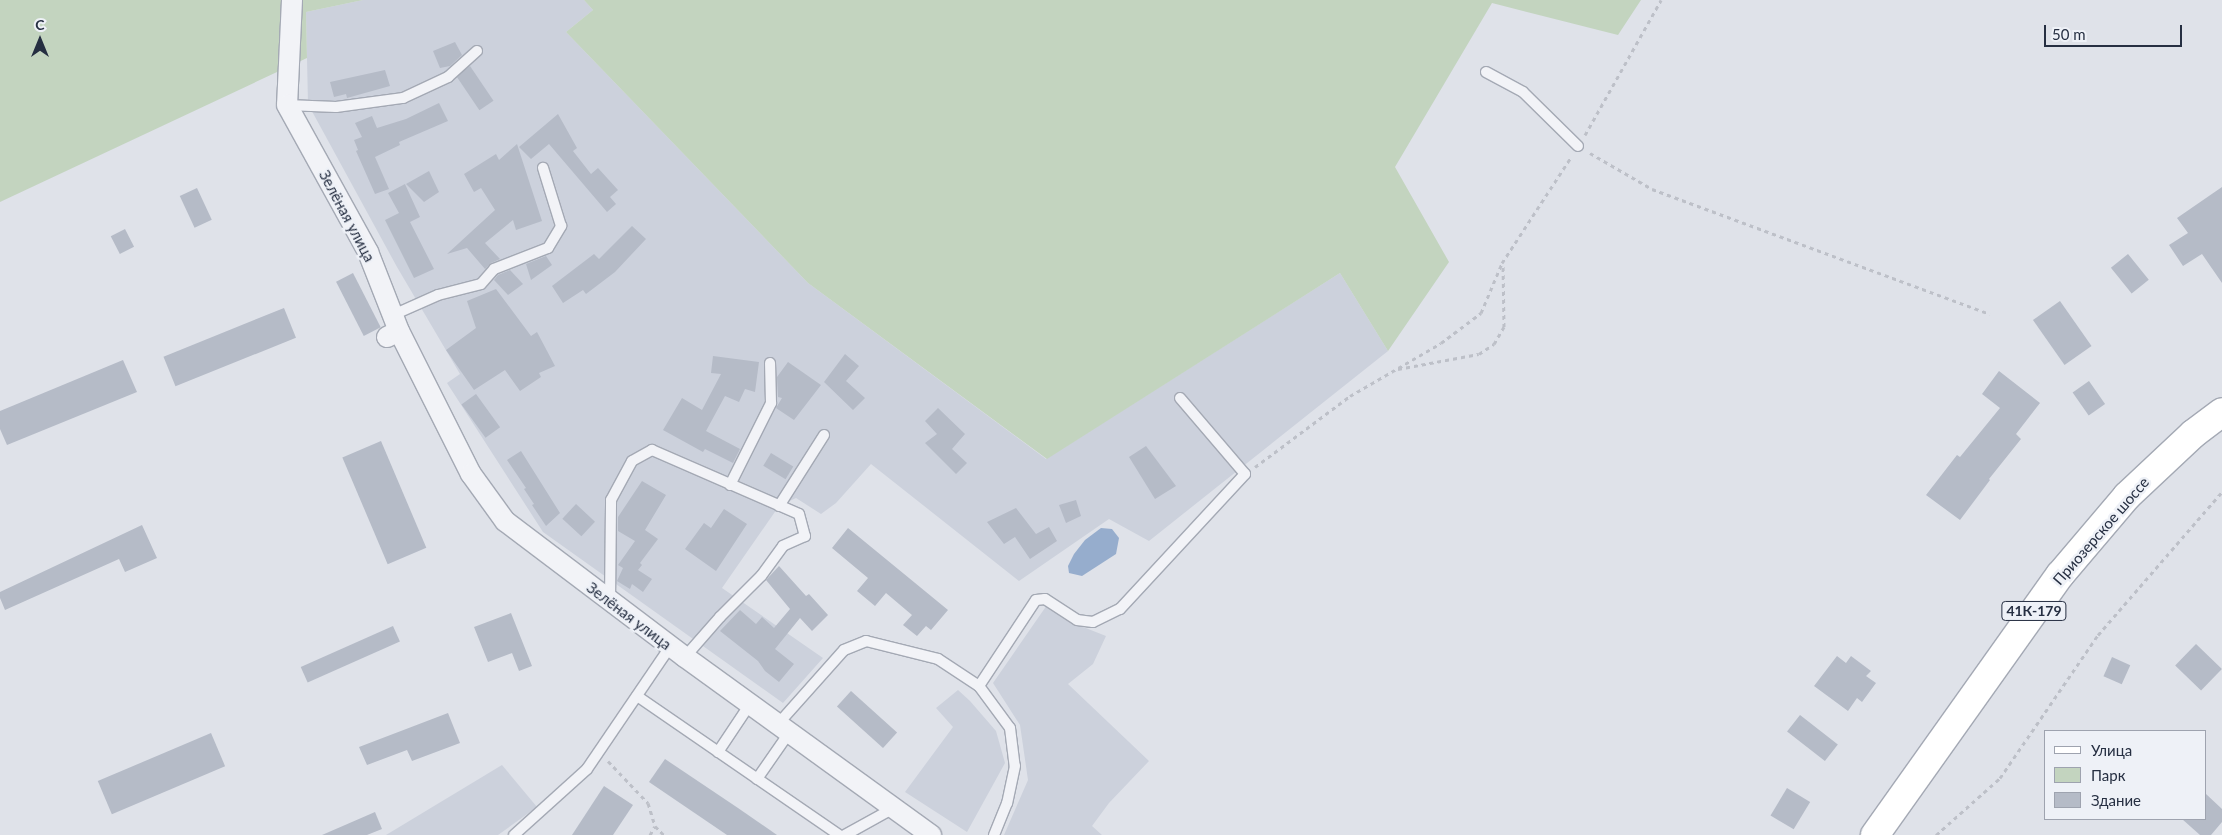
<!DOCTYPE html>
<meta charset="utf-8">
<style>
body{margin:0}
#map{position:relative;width:2222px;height:835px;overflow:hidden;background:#dfe2e9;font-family:Lato,sans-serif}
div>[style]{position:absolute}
.built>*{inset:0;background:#ccd1dc}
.green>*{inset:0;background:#c3d4bf}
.water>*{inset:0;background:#96adcd}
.building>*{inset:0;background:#b5bbc7;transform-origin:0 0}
.path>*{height:3px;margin-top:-1.5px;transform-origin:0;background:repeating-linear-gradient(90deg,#bdc0c8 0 4px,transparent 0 8px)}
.roads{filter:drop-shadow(1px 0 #a4a9b4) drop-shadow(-1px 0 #a4a9b4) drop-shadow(0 1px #a4a9b4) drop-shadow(0 -1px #a4a9b4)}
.service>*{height:10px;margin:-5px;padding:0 5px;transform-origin:5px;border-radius:5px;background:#f2f3f7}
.minor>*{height:20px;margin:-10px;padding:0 10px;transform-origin:10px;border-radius:10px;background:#f2f3f7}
.primary>*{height:28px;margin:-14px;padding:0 14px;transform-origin:14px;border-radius:14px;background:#fff}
span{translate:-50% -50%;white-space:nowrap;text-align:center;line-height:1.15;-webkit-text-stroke:5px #eef1f7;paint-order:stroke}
.shield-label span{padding:1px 4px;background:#eef1f7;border:1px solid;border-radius:4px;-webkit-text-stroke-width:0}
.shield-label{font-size:14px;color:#262f42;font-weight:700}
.street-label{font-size:15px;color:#262f42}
.legend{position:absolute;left:2044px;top:730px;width:162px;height:90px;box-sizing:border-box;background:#eef1f7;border:1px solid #9ea3af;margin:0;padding:6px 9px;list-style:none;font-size:15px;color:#262f42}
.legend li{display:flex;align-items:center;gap:10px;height:25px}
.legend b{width:25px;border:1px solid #9ea3af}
.north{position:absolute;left:15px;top:15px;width:50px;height:50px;-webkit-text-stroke:4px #eef1f7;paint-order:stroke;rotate:0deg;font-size:14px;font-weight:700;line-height:20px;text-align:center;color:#262f42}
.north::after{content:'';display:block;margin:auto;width:18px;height:22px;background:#262f42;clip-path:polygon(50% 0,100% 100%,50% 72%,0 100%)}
.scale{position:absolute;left:2044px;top:25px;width:138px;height:22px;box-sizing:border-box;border:2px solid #262f42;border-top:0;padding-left:6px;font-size:15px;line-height:18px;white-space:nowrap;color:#262f42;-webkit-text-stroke:4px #eef1f7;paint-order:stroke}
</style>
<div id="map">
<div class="built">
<i style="clip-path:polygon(363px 0,584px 0,593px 10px,566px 32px,808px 283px,1046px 459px,1340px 273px,1388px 351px,1149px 541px,1109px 519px,1019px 581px,871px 464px,836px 503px,821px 514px,796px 498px,779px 506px,722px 588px,823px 658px,783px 703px,543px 532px,447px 383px,460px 374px,397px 267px,308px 104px,306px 12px)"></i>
<i style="clip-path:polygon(1047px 605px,1073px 623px,1106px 636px,1093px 664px,1068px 684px,1149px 761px,1109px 803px,1092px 826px,1102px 835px,1004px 835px,1028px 780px,1020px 725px,993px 683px)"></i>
<i style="clip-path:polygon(958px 690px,970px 701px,996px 731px,1005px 763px,967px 832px,905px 792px,953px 727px,936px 708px)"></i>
<i style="clip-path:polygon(502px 765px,537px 807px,498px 835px,386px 835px)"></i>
</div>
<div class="green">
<i style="clip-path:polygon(0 0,363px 0,306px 12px,307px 58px,0 202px)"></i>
<i style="clip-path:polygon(584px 0,1641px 0,1618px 35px,1492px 3px,1395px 167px,1449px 262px,1388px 351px,1340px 273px,1047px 459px,808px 283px,566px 32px,593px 10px)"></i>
</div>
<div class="water">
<i style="clip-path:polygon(1101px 528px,1112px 529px,1119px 538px,1116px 554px,1082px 576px,1069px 573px,1068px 566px,1074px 554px,1085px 540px)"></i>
</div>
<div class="building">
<i style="clip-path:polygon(455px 42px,462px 55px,450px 66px,440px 68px,433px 51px)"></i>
<i style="left:470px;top:66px;width:42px;height:17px;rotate:56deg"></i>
<i style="clip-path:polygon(385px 70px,390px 86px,347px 98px,346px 94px,334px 97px,330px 82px)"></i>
<i style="clip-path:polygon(439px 103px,448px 121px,399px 142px,400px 145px,375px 157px,389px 189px,375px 194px,356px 151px,358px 150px,354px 140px,362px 137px,355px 123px,372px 116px,377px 128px,406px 119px)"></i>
<i style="clip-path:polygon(558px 114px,577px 148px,573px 151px,591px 174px,598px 168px,618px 190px,610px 197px,616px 204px,607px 212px,549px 144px,531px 159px,519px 147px)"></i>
<i style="clip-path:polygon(517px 144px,542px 221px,516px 230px,513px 220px,485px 243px,500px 259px,491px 263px,485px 269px,467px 248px,447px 254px,495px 210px,481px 188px,474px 192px,464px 174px,496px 154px,499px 160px)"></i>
<i style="clip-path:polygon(429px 171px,439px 192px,424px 202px,406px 184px)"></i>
<i style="clip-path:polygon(405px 184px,420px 217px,410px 222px,434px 269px,414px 278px,385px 220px,399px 213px,388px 193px)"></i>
<i style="clip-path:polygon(2222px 187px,2222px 283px,2202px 254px,2183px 266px,2169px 245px,2188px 233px,2177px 218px)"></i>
<i style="left:197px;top:188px;width:35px;height:19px;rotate:65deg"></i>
<i style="clip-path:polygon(632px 226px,646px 239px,615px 272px,586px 294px,583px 290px,563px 303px,552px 286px,594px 254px,599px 259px)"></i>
<i style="left:125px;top:229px;width:20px;height:16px;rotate:63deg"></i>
<i style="left:2128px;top:254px;width:33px;height:22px;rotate:51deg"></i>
<i style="clip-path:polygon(546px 256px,552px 265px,531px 280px,526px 264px)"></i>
<i style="clip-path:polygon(510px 270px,523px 284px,508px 295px,494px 280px,498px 275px)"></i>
<i style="left:353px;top:273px;width:61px;height:19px;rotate:63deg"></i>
<i style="clip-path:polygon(496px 289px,531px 336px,537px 332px,555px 366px,539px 373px,541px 377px,520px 391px,505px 370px,474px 390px,446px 350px,476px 328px,467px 301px)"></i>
<i style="left:2060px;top:301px;width:55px;height:33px;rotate:55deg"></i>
<i style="left:284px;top:308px;width:32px;height:130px;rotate:68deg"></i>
<i style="clip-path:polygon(845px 354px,859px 366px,846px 381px,865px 398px,853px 410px,824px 382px)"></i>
<i style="clip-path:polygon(713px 356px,759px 362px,755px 392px,745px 389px,739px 402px,725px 396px,706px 431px,740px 449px,733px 463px,705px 449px,703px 452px,663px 430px,682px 398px,702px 410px,721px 374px,711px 373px)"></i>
<i style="clip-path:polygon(123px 360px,137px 392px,7px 445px,0 429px,0 411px)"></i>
<i style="clip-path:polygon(788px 362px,821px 385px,794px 420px,776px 408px,782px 398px,778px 397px,777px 377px)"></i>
<i style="clip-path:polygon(1999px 371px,2040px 403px,2016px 434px,2021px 439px,1989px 479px,1990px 480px,1960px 520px,1926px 495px,1957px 455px,1960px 457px,2000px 408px,1982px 394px)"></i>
<i style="left:2089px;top:381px;width:28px;height:20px;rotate:55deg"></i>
<i style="left:476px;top:394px;width:41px;height:18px;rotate:54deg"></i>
<i style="clip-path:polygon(938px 408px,965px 434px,952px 449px,967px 463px,956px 474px,925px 443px,937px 434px,925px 421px)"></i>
<i style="left:381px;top:441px;width:116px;height:42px;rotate:67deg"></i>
<i style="clip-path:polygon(1146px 446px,1176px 486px,1155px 499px,1129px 457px)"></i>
<i style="clip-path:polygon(521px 451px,560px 513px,546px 526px,532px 505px,534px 504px,524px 489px,526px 488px,507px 460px)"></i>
<i style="left:771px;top:453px;width:26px;height:15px;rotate:31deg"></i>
<i style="clip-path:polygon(642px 481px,666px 495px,645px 530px,658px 539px,640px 563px,642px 565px,638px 570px,652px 579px,643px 592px,632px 584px,630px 589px,617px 581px,623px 568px,618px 565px,635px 541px,618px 531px,618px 517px)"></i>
<i style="clip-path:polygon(1076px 500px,1081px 516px,1066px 523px,1059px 505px)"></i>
<i style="left:576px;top:504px;width:26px;height:20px;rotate:43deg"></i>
<i style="clip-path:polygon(1016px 508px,1036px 534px,1049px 527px,1057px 541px,1030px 559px,1015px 537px,1004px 544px,987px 522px)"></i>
<i style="clip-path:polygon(724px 509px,747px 524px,716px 571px,685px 549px,704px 523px,711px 528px)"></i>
<i style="clip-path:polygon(142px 525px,157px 558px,125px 572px,119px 559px,5px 610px,0 598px,0 592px)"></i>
<i style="clip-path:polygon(848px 528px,948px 610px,931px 630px,926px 626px,917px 636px,903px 625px,912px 615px,886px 593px,875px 606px,857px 591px,868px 578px,832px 548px)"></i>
<i style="clip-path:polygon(779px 566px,806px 596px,809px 594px,828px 615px,812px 631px,800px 618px,775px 649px,794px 664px,779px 682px,765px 671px,758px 661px,720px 631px,740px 610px,756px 624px,762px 617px,774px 628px,790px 609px,766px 580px)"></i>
<i style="clip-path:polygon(511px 613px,532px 666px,519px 671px,512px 653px,488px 662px,474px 627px)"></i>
<i style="left:393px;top:626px;width:17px;height:101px;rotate:66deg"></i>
<i style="left:2196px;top:644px;width:36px;height:30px;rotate:44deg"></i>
<i style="clip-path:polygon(1837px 656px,1846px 663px,1851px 656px,1871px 671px,1866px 676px,1876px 683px,1862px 702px,1857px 698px,1848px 711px,1814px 686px)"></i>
<i style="left:2112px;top:657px;width:20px;height:21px;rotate:24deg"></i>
<i style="left:851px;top:691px;width:62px;height:21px;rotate:42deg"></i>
<i style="clip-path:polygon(448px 713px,460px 743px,412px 761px,407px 750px,367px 765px,359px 747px)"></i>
<i style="left:1800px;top:715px;width:48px;height:21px;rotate:38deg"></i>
<i style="left:211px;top:733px;width:36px;height:123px;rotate:67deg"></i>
<i style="clip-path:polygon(665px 759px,738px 808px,777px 835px,727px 835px,649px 782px)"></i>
<i style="clip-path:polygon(604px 786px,633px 805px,613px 835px,572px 835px)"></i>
<i style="left:1787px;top:788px;width:27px;height:32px;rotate:31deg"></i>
<i style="clip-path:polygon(2206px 794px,2222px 809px,2222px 822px,2211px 835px,2200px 835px,2182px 819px,2206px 819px)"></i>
<i style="clip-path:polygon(375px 812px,382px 829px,367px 835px,322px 835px)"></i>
</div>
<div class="path">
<i style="left:1585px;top:135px;width:155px;rotate:-60.6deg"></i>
<i style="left:1590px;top:153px;width:72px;rotate:30.1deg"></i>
<i style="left:1652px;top:189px;width:360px;rotate:20.3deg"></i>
<i style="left:1398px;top:369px;width:82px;rotate:-10.5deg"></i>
<i style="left:1479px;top:354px;width:18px;rotate:-34deg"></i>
<i style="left:1494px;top:344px;width:20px;rotate:-60deg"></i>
<i style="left:1504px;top:327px;width:61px;rotate:-90.9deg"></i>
<i style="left:1255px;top:467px;width:119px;rotate:-36.8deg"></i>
<i style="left:1350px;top:396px;width:105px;rotate:-30.2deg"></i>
<i style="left:1441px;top:343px;width:50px;rotate:-36.9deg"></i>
<i style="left:1481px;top:313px;width:54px;rotate:-67.2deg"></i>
<i style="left:1502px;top:263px;width:126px;rotate:-56.9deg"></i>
<i style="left:608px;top:761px;width:58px;rotate:46.4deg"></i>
<i style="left:648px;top:803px;width:24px;rotate:73deg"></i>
<i style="left:655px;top:826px;width:13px;rotate:45deg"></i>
<i style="left:650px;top:835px;width:10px;rotate:-61deg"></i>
<i style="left:1936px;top:835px;width:86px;rotate:-41.7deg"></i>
<i style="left:2000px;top:778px;width:173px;rotate:-55.6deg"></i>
<i style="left:2098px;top:635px;width:189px;rotate:-49.1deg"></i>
</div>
<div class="roads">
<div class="service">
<i style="left:1486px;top:72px;width:42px;rotate:28.4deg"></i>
<i style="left:1523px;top:92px;width:77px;rotate:44.5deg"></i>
<i style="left:287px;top:105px;width:49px;rotate:2.3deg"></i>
<i style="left:336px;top:107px;width:68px;rotate:-7.7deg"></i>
<i style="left:403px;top:98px;width:50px;rotate:-25deg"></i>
<i style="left:448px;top:77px;width:39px;rotate:-42deg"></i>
<i style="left:393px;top:315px;width:49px;rotate:-24deg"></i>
<i style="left:438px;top:295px;width:44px;rotate:-14.3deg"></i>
<i style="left:481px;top:284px;width:20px;rotate:-49deg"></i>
<i style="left:494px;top:269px;width:58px;rotate:-21.3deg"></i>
<i style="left:548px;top:248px;width:26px;rotate:-59deg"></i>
<i style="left:561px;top:226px;width:61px;rotate:-107.2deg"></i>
<i style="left:730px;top:485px;width:92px;rotate:-63.4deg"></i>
<i style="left:771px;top:403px;width:40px;rotate:-91.4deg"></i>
<i style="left:779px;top:506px;width:84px;rotate:-57.6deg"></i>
<i style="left:610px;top:601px;width:101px;rotate:-89.4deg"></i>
<i style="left:611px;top:500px;width:44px;rotate:-61.7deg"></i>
<i style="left:632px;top:461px;width:23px;rotate:-29deg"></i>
<i style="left:652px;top:450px;width:160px;rotate:23.5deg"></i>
<i style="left:799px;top:514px;width:23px;rotate:75deg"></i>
<i style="left:805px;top:536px;width:24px;rotate:156deg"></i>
<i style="left:783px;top:546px;width:37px;rotate:126deg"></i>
<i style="left:761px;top:576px;width:58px;rotate:135deg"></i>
<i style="left:720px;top:617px;width:53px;rotate:131.2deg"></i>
<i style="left:979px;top:686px;width:103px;rotate:-56.5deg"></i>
<i style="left:1036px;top:600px;width:9px;rotate:-6deg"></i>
<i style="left:1045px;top:599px;width:38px;rotate:33deg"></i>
<i style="left:1077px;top:620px;width:16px;rotate:7deg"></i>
<i style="left:1093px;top:622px;width:30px;rotate:-26deg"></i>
<i style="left:1120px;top:609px;width:184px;rotate:-47.2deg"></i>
<i style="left:1245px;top:474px;width:100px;rotate:-130.5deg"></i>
<i style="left:637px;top:696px;width:245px;rotate:34.5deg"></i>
<i style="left:778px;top:724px;width:99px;rotate:-48.3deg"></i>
<i style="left:844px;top:650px;width:24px;rotate:-22deg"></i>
<i style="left:866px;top:641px;width:74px;rotate:14deg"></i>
<i style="left:938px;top:659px;width:49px;rotate:33.4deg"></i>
<i style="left:979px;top:686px;width:52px;rotate:53.6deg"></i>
<i style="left:1010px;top:728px;width:38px;rotate:83deg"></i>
<i style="left:1015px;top:766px;width:38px;rotate:102deg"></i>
<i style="left:1007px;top:803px;width:35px;rotate:112deg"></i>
<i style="left:718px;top:752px;width:58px;rotate:-56.3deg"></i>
<i style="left:757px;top:779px;width:56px;rotate:-55.2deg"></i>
<i style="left:514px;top:835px;width:98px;rotate:-42.1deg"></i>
<i style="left:587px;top:769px;width:148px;rotate:-55.8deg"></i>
<i style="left:845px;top:835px;width:56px;rotate:-28.9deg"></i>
</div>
<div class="minor">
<i style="left:292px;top:0;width:105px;rotate:92.7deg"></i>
<i style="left:287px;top:105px;width:168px;rotate:61.1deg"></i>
<i style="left:368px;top:252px;width:85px;rotate:68.6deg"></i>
<i style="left:387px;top:337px;width:13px;rotate:-27deg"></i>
<i style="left:399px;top:331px;width:160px;rotate:63.3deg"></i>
<i style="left:471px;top:474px;width:58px;rotate:54.1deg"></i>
<i style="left:505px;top:521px;width:226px;rotate:37.1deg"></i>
<i style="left:685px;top:657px;width:304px;rotate:35.9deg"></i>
</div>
<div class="primary">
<i style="left:1875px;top:835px;width:319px;rotate:-54.6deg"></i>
<i style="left:2060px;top:575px;width:104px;rotate:-49.7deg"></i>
<i style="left:2127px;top:496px;width:91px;rotate:-43.2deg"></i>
<i style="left:2193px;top:434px;width:36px;rotate:-37deg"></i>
</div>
</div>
<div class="shield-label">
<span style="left:2034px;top:611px">41К-179</span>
</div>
<div class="street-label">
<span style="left:347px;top:216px;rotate:62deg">Зелёная улица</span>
<span style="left:2101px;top:531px;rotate:-49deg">Приозерское шоссе</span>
<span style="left:629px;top:616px;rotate:37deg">Зелёная улица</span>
</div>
<ul class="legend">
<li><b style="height:6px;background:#fff"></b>Улица</li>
<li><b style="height:14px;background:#c3d4bf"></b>Парк</li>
<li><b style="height:14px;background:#b5bbc7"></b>Здание</li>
</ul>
<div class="north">С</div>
<div class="scale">50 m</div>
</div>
